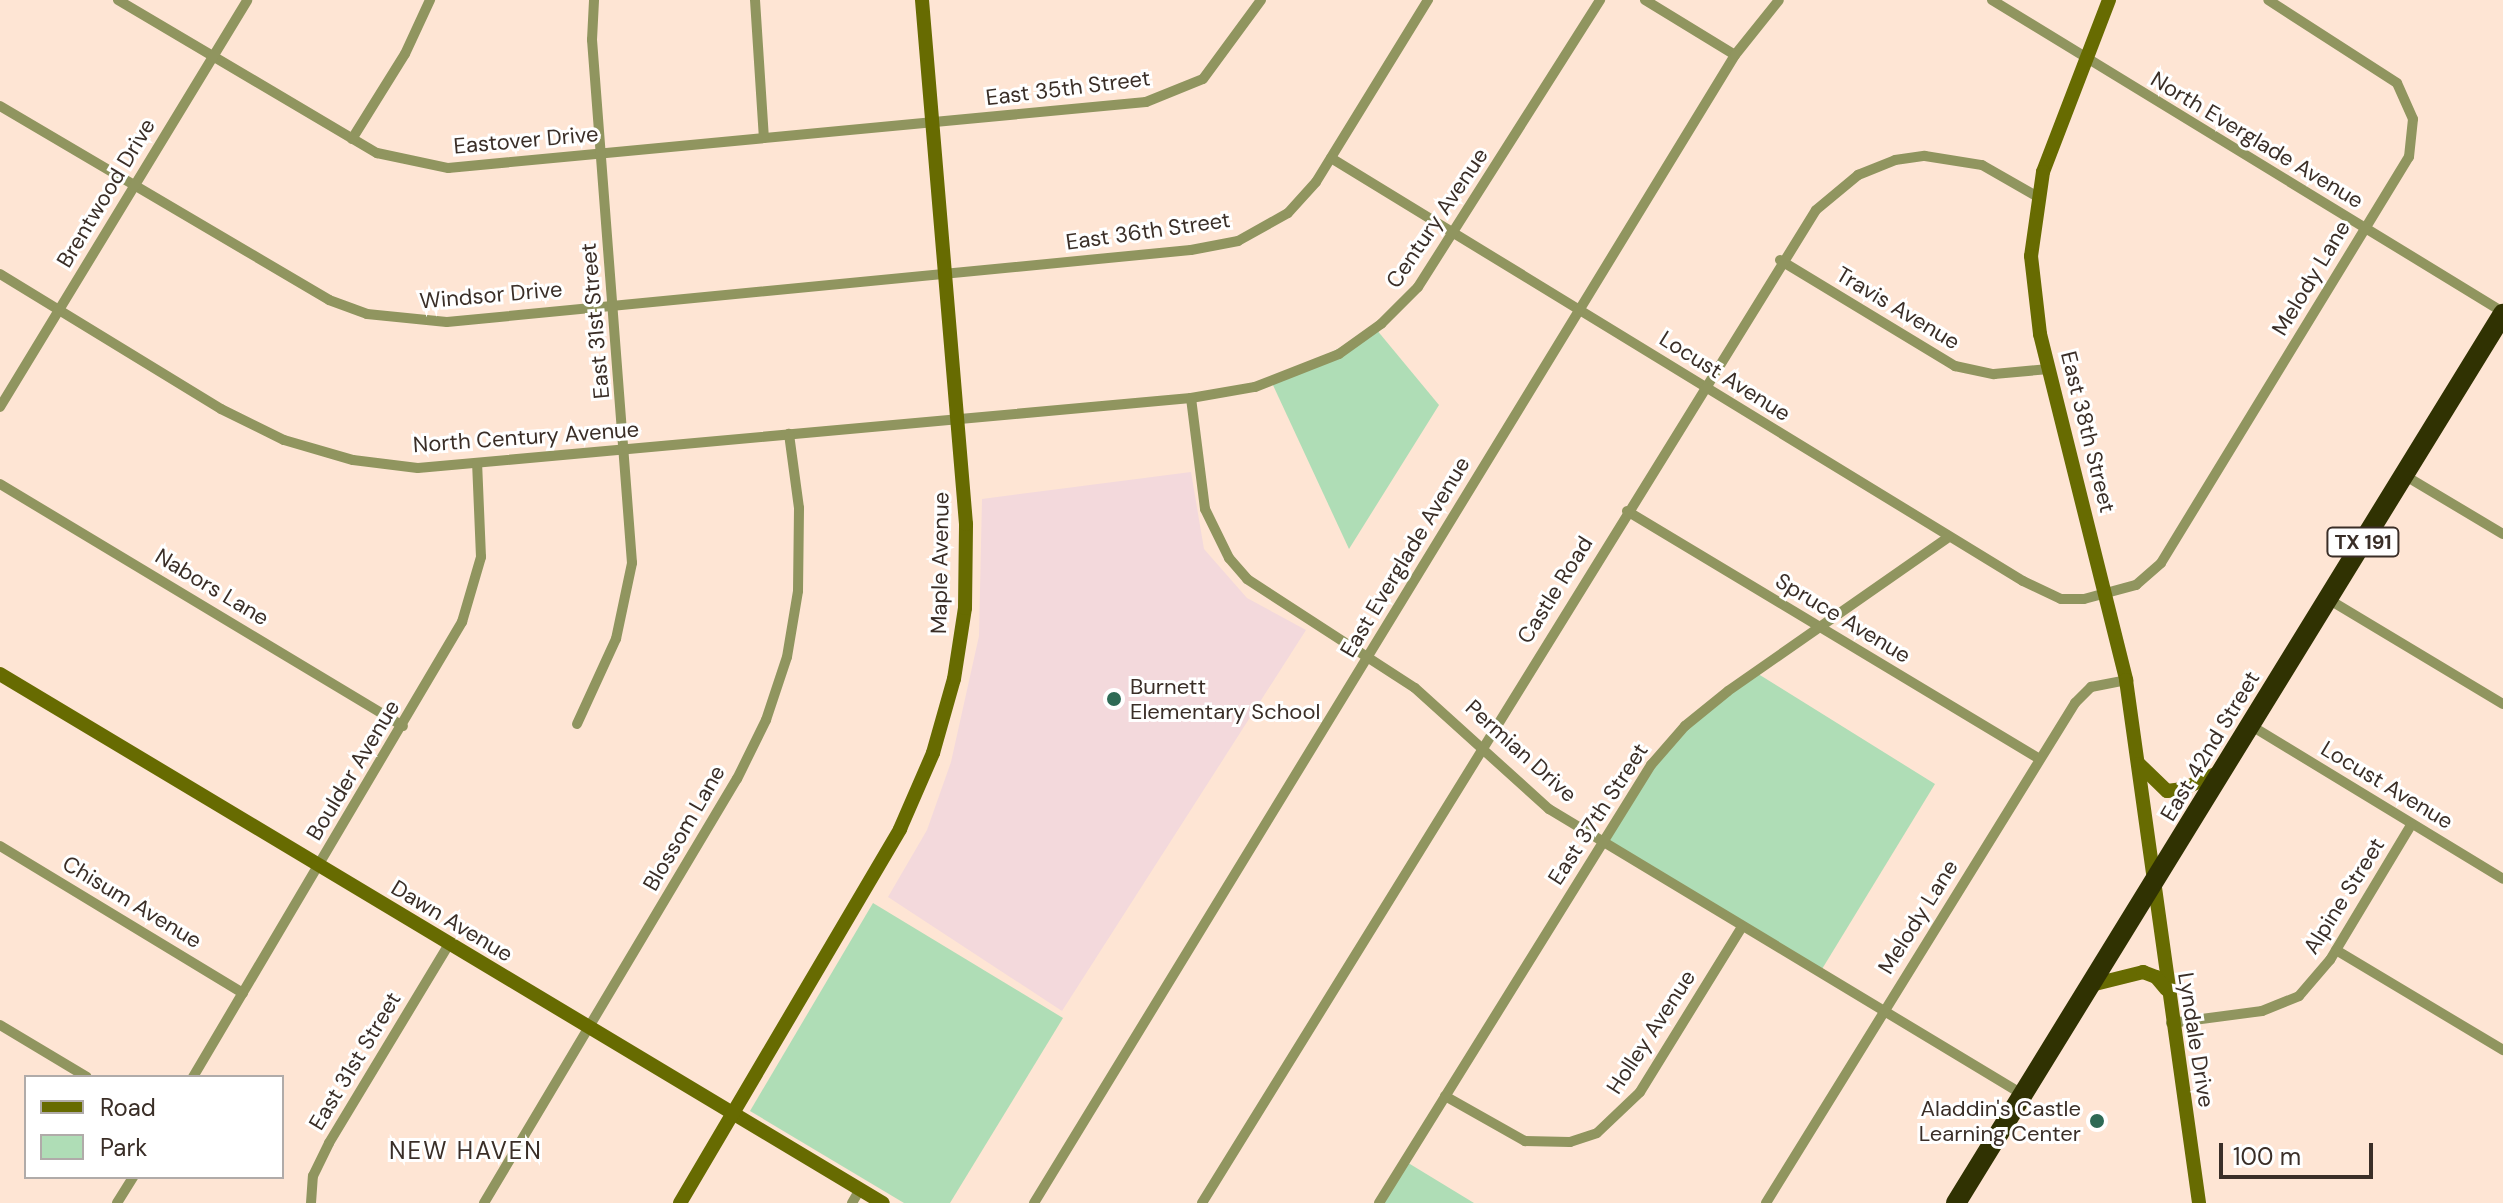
<!DOCTYPE html>
<style>
body{margin:0}
#map{position:relative;width:2503px;height:1203px;overflow:hidden;background:#fee5d4;font-family:"DM Sans",sans-serif}
div>[style]{position:absolute}
.education>*{inset:0;background:#f3d9dc}
.green>*{inset:0;background:#afddb6}
.street>*{height:10px;margin:-5px;padding:0 5px;transform-origin:5px;border-radius:5px;background:#90955f}
.secondary>*{height:14px;margin:-7px;padding:0 7px;transform-origin:7px;border-radius:7px;background:#676b01}
.highway>*{height:20px;margin:-10px;padding:0 10px;transform-origin:10px;border-radius:10px;background:#303202}
.dots>*{width:22px;height:22px;translate:-50% -50%;box-sizing:border-box;border:4px solid #fff;border-radius:50%}
span{translate:-50% -50%;white-space:nowrap;text-align:center;line-height:1.15;-webkit-text-stroke:6px #fff;paint-order:stroke}
.shield-label span{padding:2px 6px;background:#fff;border:2px solid;border-radius:6px;-webkit-text-stroke-width:0}
.shield-label{font-size:20px;color:#3a2e27;font-weight:700}
.street-label{font-size:22px;color:#3a2e27}
.poi-label{font-size:22px;color:#3a2e27}
.left{translate:0 -50%;text-align:left}
.right{translate:-100% -50%;text-align:right}
.neighbourhood-label{font-size:24px;color:#3a2e27;letter-spacing:2px}
.legend{position:absolute;left:24px;top:1075px;width:260px;height:104px;box-sizing:border-box;background:#fff;border:2px solid #b0aba9;margin:0;padding:10px 14px;list-style:none;font-size:24px;color:#3a2e27}
.legend li{display:flex;align-items:center;gap:16px;height:40px}
.legend b{width:40px;border:2px solid #b0aba9}
.scale{position:absolute;left:2219px;top:1143px;width:154px;height:36px;box-sizing:border-box;border:4px solid #3a2e27;border-top:0;padding-left:10px;font-size:24px;line-height:28px;white-space:nowrap;color:#3a2e27;-webkit-text-stroke:6px #fff;paint-order:stroke}
</style>
<div id="map">
<div class="education">
<i style="clip-path:polygon(1191px 472px,1204px 549px,1247px 598px,1306px 630px,1062px 1011px,888px 897px,927px 830px,951px 762px,979px 636px,982px 499px)"></i>
</div>
<div class="green">
<i style="clip-path:polygon(1376px 329px,1439px 405px,1349px 549px,1272px 383px)"></i>
<i style="clip-path:polygon(1755px 672px,1935px 784px,1819px 974px,1602px 841px,1685px 726px)"></i>
<i style="clip-path:polygon(873px 903px,1063px 1018px,950px 1203px,904px 1203px,750px 1111px)"></i>
<i style="clip-path:polygon(1405px 1161px,1474px 1203px,1379px 1203px)"></i>
</div>
<div class="street">
<i style="left:118px;top:0;width:301px;rotate:30.6deg"></i>
<i style="left:377px;top:153px;width:73px;rotate:11.9deg"></i>
<i style="left:448px;top:168px;width:701px;rotate:-5.4deg"></i>
<i style="left:1146px;top:102px;width:61px;rotate:-22deg"></i>
<i style="left:1203px;top:79px;width:98px;rotate:-53.7deg"></i>
<i style="left:755px;top:0;width:138px;rotate:86.3deg"></i>
<i style="left:1645px;top:0;width:105px;rotate:31.4deg"></i>
<i style="left:1992px;top:0;width:599px;rotate:31.41deg"></i>
<i style="left:0;top:106px;width:382px;rotate:30.5deg"></i>
<i style="left:329px;top:300px;width:40px;rotate:20.2deg"></i>
<i style="left:367px;top:314px;width:80px;rotate:5.7deg"></i>
<i style="left:447px;top:322px;width:747px;rotate:-5.53deg"></i>
<i style="left:1191px;top:250px;width:48px;rotate:-10.8deg"></i>
<i style="left:1238px;top:241px;width:57px;rotate:-29.2deg"></i>
<i style="left:1288px;top:213px;width:42px;rotate:-47.9deg"></i>
<i style="left:1316px;top:182px;width:214px;rotate:-58.4deg"></i>
<i style="left:352px;top:139px;width:100px;rotate:-58.1deg"></i>
<i style="left:405px;top:54px;width:60px;rotate:-65.2deg"></i>
<i style="left:1331px;top:158px;width:811px;rotate:31.44deg"></i>
<i style="left:2023px;top:581px;width:42px;rotate:25.3deg"></i>
<i style="left:2061px;top:599px;width:23px"></i>
<i style="left:2084px;top:599px;width:54px;rotate:-15.1deg"></i>
<i style="left:2136px;top:585px;width:33px;rotate:-41deg"></i>
<i style="left:2161px;top:563px;width:476px;rotate:-58.6deg"></i>
<i style="left:2409px;top:157px;width:38px;rotate:-84deg"></i>
<i style="left:2413px;top:119px;width:39px;rotate:-114deg"></i>
<i style="left:2397px;top:83px;width:153px;rotate:-147.2deg"></i>
<i style="left:1780px;top:260px;width:205px;rotate:31.2deg"></i>
<i style="left:1955px;top:366px;width:40px;rotate:12deg"></i>
<i style="left:1994px;top:374px;width:55px;rotate:-5.2deg"></i>
<i style="left:0;top:274px;width:259px;rotate:31.4deg"></i>
<i style="left:221px;top:409px;width:70px;rotate:26.2deg"></i>
<i style="left:284px;top:440px;width:72px;rotate:16.2deg"></i>
<i style="left:353px;top:460px;width:65px;rotate:7deg"></i>
<i style="left:418px;top:468px;width:776px;rotate:-5.17deg"></i>
<i style="left:1191px;top:398px;width:65px;rotate:-9.8deg"></i>
<i style="left:1255px;top:387px;width:90px;rotate:-21.4deg"></i>
<i style="left:1339px;top:354px;width:52px;rotate:-35.5deg"></i>
<i style="left:1381px;top:324px;width:52px;rotate:-45deg"></i>
<i style="left:1418px;top:287px;width:340px;rotate:-57.6deg"></i>
<i style="left:1191px;top:398px;width:112px;rotate:82.8deg"></i>
<i style="left:1205px;top:509px;width:55px;rotate:63.9deg"></i>
<i style="left:1229px;top:558px;width:28px;rotate:49deg"></i>
<i style="left:1247px;top:579px;width:200px;rotate:33deg"></i>
<i style="left:1415px;top:688px;width:181px;rotate:42.1deg"></i>
<i style="left:1549px;top:809px;width:552px;rotate:31.07deg"></i>
<i style="left:0;top:407px;width:476px;rotate:-58.7deg"></i>
<i style="left:2404px;top:475px;width:115px;rotate:30.8deg"></i>
<i style="left:0;top:484px;width:470px;rotate:31deg"></i>
<i style="left:1627px;top:511px;width:481px;rotate:31deg"></i>
<i style="left:2328px;top:599px;width:204px;rotate:31deg"></i>
<i style="left:577px;top:724px;width:94px;rotate:-65.4deg"></i>
<i style="left:616px;top:639px;width:78px;rotate:-78.1deg"></i>
<i style="left:632px;top:563px;width:525px;rotate:-94.37deg"></i>
<i style="left:592px;top:40px;width:40px;rotate:-87.1deg"></i>
<i style="left:2250px;top:725px;width:296px;rotate:31.3deg"></i>
<i style="left:0;top:846px;width:284px;rotate:31.2deg"></i>
<i style="left:2336px;top:950px;width:195px;rotate:30.9deg"></i>
<i style="left:2171px;top:1023px;width:92px;rotate:-7.5deg"></i>
<i style="left:2262px;top:1011px;width:40px;rotate:-22deg"></i>
<i style="left:2299px;top:996px;width:48px;rotate:-49.3deg"></i>
<i style="left:2330px;top:960px;width:157px;rotate:-59deg"></i>
<i style="left:0;top:1025px;width:101px;rotate:30.9deg"></i>
<i style="left:193px;top:1077px;width:529px;rotate:-59.41deg"></i>
<i style="left:462px;top:622px;width:68px;rotate:-73.7deg"></i>
<i style="left:481px;top:557px;width:94px;rotate:-92.4deg"></i>
<i style="left:1445px;top:1096px;width:92px;rotate:29.4deg"></i>
<i style="left:1525px;top:1141px;width:45px;rotate:1.3deg"></i>
<i style="left:1570px;top:1142px;width:28px;rotate:-18deg"></i>
<i style="left:1597px;top:1133px;width:59px;rotate:-43.6deg"></i>
<i style="left:1640px;top:1092px;width:194px;rotate:-58.3deg"></i>
<i style="left:117px;top:1203px;width:31px;rotate:-58deg"></i>
<i style="left:311px;top:1203px;width:27px;rotate:-86deg"></i>
<i style="left:313px;top:1176px;width:37px;rotate:-64deg"></i>
<i style="left:329px;top:1143px;width:232px;rotate:-58.9deg"></i>
<i style="left:484px;top:1203px;width:494px;rotate:-59.2deg"></i>
<i style="left:737px;top:779px;width:66px;rotate:-63.8deg"></i>
<i style="left:766px;top:720px;width:66px;rotate:-71.6deg"></i>
<i style="left:787px;top:657px;width:67px;rotate:-80.5deg"></i>
<i style="left:798px;top:591px;width:83px;rotate:-89.3deg"></i>
<i style="left:799px;top:508px;width:75px;rotate:-97.7deg"></i>
<i style="left:852px;top:1203px;width:16px;rotate:-60deg"></i>
<i style="left:1034px;top:1203px;width:1345px;rotate:-58.59deg"></i>
<i style="left:1735px;top:55px;width:70px;rotate:-51.3deg"></i>
<i style="left:1202px;top:1203px;width:1167px;rotate:-58.27deg"></i>
<i style="left:1816px;top:210px;width:55px;rotate:-39.8deg"></i>
<i style="left:1858px;top:175px;width:40px;rotate:-22deg"></i>
<i style="left:1895px;top:160px;width:30px;rotate:-8deg"></i>
<i style="left:1925px;top:156px;width:58px;rotate:9deg"></i>
<i style="left:1982px;top:165px;width:64px;rotate:29.7deg"></i>
<i style="left:1379px;top:1203px;width:516px;rotate:-58.16deg"></i>
<i style="left:1651px;top:765px;width:52px;rotate:-48.9deg"></i>
<i style="left:1685px;top:726px;width:55px;rotate:-39.1deg"></i>
<i style="left:1728px;top:691px;width:269px;rotate:-34.9deg"></i>
<i style="left:1766px;top:1203px;width:588px;rotate:-58.28deg"></i>
<i style="left:2075px;top:703px;width:23px;rotate:-45deg"></i>
<i style="left:2091px;top:687px;width:36px;rotate:-11deg"></i>
</div>
<div class="secondary">
<i style="left:2109px;top:0;width:184px;rotate:111deg"></i>
<i style="left:2043px;top:172px;width:85px;rotate:98.1deg"></i>
<i style="left:2031px;top:256px;width:79px;rotate:83.4deg"></i>
<i style="left:2040px;top:334px;width:357px;rotate:76deg"></i>
<i style="left:2126px;top:680px;width:528px;rotate:82.05deg"></i>
<i style="left:0;top:674px;width:1029px;rotate:30.93deg"></i>
<i style="left:2139px;top:764px;width:39px;rotate:44deg"></i>
<i style="left:2167px;top:791px;width:16px;rotate:-7deg"></i>
<i style="left:2183px;top:789px;width:43px;rotate:-24.8deg"></i>
<i style="left:2091px;top:985px;width:54px;rotate:-14deg"></i>
<i style="left:2143px;top:972px;width:14px;rotate:21deg"></i>
<i style="left:2156px;top:977px;width:16px;rotate:50deg"></i>
<i style="left:680px;top:1203px;width:434px;rotate:-59.5deg"></i>
<i style="left:900px;top:829px;width:83px;rotate:-66.5deg"></i>
<i style="left:933px;top:753px;width:77px;rotate:-74.2deg"></i>
<i style="left:954px;top:679px;width:72px;rotate:-81.2deg"></i>
<i style="left:965px;top:608px;width:84px;rotate:-89.3deg"></i>
<i style="left:966px;top:524px;width:526px;rotate:-94.8deg"></i>
</div>
<div class="highway">
<i style="left:1956px;top:1203px;width:1044px;rotate:-58.4deg"></i>
</div>
<div class="dots">
<i style="left:1114px;top:699px;background:#2e6a55"></i>
<i style="left:2097px;top:1121px;background:#2e6a55"></i>
</div>
<div class="shield-label">
<span style="left:2363px;top:542px">TX 191</span>
</div>
<div class="street-label">
<span style="left:1068px;top:88px;rotate:-7deg">East 35th Street</span>
<span style="left:526px;top:140px;rotate:-5deg">Eastover Drive</span>
<span style="left:2257px;top:140px;rotate:31deg">North Everglade Avenue</span>
<span style="left:106px;top:193px;rotate:-59deg">Brentwood Drive</span>
<span style="left:1437px;top:218px;rotate:-56deg">Century Avenue</span>
<span style="left:1148px;top:231px;rotate:-8deg">East 36th Street</span>
<span style="left:2311px;top:278px;rotate:-59deg">Melody Lane</span>
<span style="left:491px;top:295px;rotate:-5deg">Windsor Drive</span>
<span style="left:1898px;top:308px;rotate:31deg">Travis Avenue</span>
<span style="left:595px;top:321px;rotate:-95deg">East 31st Street</span>
<span style="left:1725px;top:376px;rotate:32deg">Locust Avenue</span>
<span style="left:2088px;top:432px;rotate:76deg">East 38th Street</span>
<span style="left:526px;top:437px;rotate:-4deg">North Century Avenue</span>
<span style="left:1405px;top:557px;rotate:-59deg">East Everglade Avenue</span>
<span style="left:940px;top:563px;rotate:-89deg">Maple Avenue</span>
<span style="left:212px;top:587px;rotate:31deg">Nabors Lane</span>
<span style="left:1555px;top:590px;rotate:-58deg">Castle Road</span>
<span style="left:1843px;top:618px;rotate:31deg">Spruce Avenue</span>
<span style="left:2210px;top:746px;rotate:-59deg">East 42nd Street</span>
<span style="left:1521px;top:751px;rotate:42deg">Permian Drive</span>
<span style="left:353px;top:770px;rotate:-59deg">Boulder Avenue</span>
<span style="left:2387px;top:785px;rotate:31deg">Locust Avenue</span>
<span style="left:1598px;top:814px;rotate:-57deg">East 37th Street</span>
<span style="left:684px;top:828px;rotate:-60deg">Blossom Lane</span>
<span style="left:2344px;top:896px;rotate:-58deg">Alpine Street</span>
<span style="left:132px;top:902px;rotate:31deg">Chisum Avenue</span>
<span style="left:1918px;top:917px;rotate:-58deg">Melody Lane</span>
<span style="left:452px;top:921px;rotate:31deg">Dawn Avenue</span>
<span style="left:1651px;top:1032px;rotate:-57deg">Holley Avenue</span>
<span style="left:2196px;top:1040px;rotate:81deg">Lyndale Drive</span>
<span style="left:355px;top:1061px;rotate:-59deg">East 31st Street</span>
</div>
<div class="poi-label">
<span class="left" style="left:1130px;top:699px">Burnett<br>Elementary School</span>
<span class="right" style="left:2081px;top:1121px">Aladdin's Castle<br>Learning Center</span>
</div>
<div class="neighbourhood-label">
<span style="left:466px;top:1151px">NEW HAVEN</span>
</div>
<ul class="legend">
<li><b style="height:10px;background:#676b01"></b>Road</li>
<li><b style="height:22px;background:#afddb6"></b>Park</li>
</ul>
<div class="scale">100 m</div>
</div>
